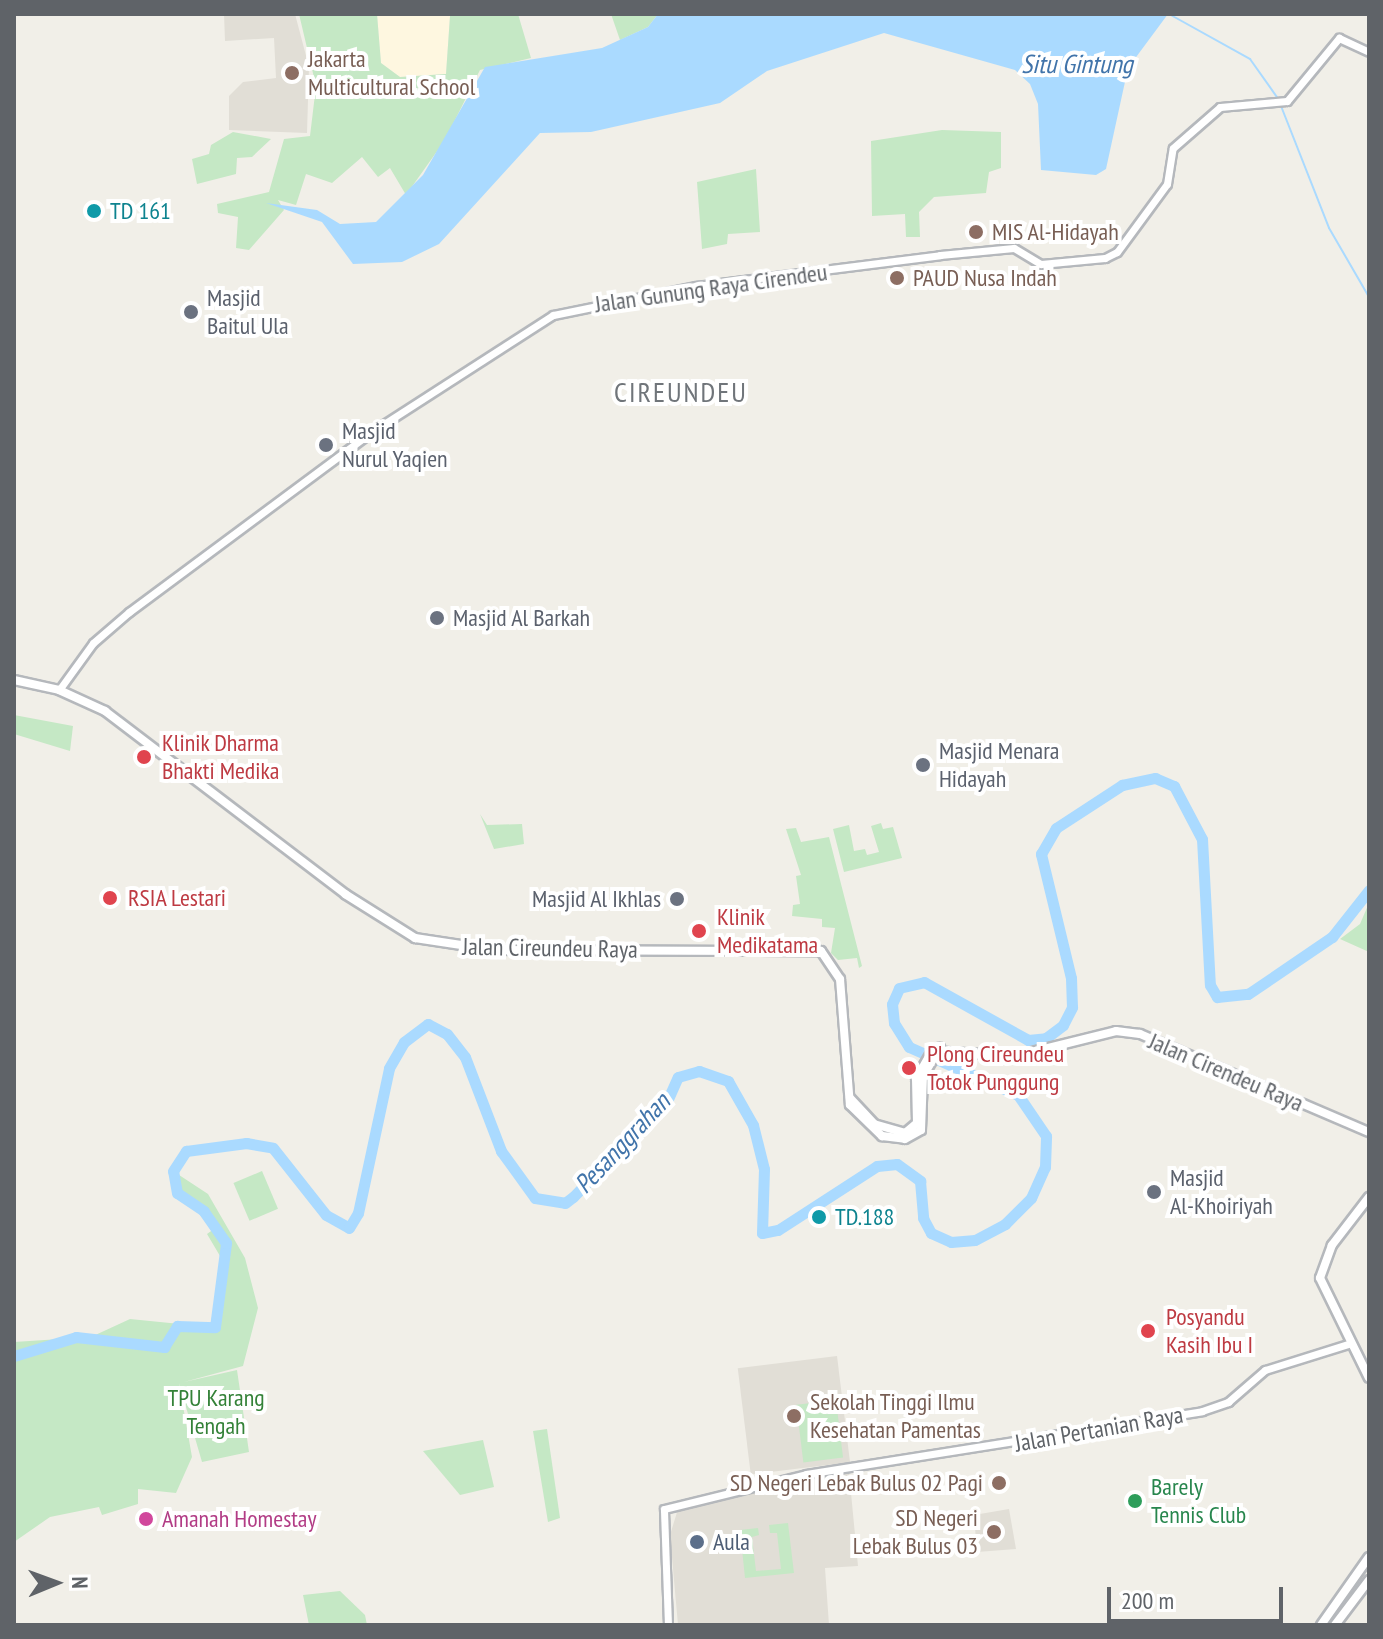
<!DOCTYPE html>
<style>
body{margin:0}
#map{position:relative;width:1383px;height:1639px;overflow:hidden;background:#f1efe8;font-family:"PT Sans Narrow",sans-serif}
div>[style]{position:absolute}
.commercial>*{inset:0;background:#fef7e0}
.education>*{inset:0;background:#e1ded6;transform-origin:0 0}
.green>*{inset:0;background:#c5e8c5;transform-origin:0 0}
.water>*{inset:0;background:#aadaff}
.stream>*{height:2px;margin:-1px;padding:0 1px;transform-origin:1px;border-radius:1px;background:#aadaff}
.river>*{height:11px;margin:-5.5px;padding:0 5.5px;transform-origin:5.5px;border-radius:5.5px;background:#aadaff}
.roads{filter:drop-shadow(2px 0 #b5b8bc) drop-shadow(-2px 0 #b5b8bc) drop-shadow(0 2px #b5b8bc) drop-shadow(0 -2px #b5b8bc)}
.tertiary>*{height:7px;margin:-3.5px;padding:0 3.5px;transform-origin:3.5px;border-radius:3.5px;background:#fff}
.secondary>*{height:8px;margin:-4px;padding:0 4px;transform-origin:4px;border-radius:4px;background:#fff}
.dots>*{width:22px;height:22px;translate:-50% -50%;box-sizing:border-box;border:4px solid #fff;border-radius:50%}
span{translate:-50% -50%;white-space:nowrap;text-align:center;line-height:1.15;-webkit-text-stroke:8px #fff;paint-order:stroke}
.education-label{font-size:24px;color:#785e54}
.left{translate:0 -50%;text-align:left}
.right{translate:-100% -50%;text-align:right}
.culture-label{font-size:24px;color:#0d838f}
.street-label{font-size:24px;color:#5f6368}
.worship-label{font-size:24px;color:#5b616d}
.health-label{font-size:24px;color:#be3a42}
.park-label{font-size:24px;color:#348238}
.leisure-label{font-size:24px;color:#27864d}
.hotel-label{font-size:24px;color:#b23c85}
.service-label{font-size:24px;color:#4e5e75}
.water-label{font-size:26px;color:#4174aa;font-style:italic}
.quarter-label{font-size:28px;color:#70757a;letter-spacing:2px}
.frame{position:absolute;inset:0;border:16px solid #5f6368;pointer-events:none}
.north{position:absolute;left:16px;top:1543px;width:80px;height:80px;-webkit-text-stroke:6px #fff;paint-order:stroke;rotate:89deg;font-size:22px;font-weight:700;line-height:32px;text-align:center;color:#5f6368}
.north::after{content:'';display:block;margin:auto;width:28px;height:36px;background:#5f6368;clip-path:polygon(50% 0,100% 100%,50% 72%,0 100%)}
.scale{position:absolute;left:1107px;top:1587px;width:176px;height:36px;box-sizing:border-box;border:4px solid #5f6368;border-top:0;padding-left:10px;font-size:24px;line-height:28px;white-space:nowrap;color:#5f6368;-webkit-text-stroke:6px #fff;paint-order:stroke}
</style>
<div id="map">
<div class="commercial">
<i style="clip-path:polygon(377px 14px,450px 16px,446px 74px,400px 77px,381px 63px)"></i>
</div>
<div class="education">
<i style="clip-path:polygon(224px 14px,295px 14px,309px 67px,307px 133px,229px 130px,229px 96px,243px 82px,276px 78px,274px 38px,225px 41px)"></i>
<i style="left:837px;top:1356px;width:107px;height:100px;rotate:83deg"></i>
<i style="clip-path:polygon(849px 1472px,858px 1566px,825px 1568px,829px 1625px,678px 1625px,670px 1535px,678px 1509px)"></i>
<i style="clip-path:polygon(1009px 1509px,1016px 1549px,977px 1552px,974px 1515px)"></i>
</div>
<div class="green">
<i style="clip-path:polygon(299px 14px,377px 14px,381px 63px,400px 77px,446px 74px,450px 16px,461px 14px,518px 14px,531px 58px,480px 70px,445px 140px,406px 195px,390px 168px,378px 177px,362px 157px,332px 183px,306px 174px,296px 205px,278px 200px,284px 210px,249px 250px,236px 248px,238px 217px,218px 213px,217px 204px,269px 192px,284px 139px,310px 136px,316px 86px)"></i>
<i style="clip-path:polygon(611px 14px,658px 14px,648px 27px,620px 40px)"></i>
<i style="clip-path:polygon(942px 130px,1001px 132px,1001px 168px,989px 172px,986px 193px,934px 197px,919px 212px,920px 237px,906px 237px,905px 214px,872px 216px,871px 141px)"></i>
<i style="clip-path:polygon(233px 132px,271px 139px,252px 157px,237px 158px,236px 174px,197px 184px,192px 159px,209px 154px,211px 145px)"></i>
<i style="clip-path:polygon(756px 169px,760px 232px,728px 234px,727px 244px,702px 249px,697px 182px)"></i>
<i style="clip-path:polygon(14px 715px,73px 726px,70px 751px,14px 734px)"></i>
<i style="clip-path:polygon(480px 814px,487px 825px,522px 824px,524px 844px,494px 849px)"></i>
<i style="clip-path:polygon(881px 823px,883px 829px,893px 827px,902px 858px,844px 872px,833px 829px,849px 825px,854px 851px,865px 849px,867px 855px,879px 852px,871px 826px)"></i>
<i style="clip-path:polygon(796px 828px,801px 842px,829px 837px,862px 966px,859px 968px,857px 958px,838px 960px,831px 953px,835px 928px,822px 927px,822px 919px,792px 916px,793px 905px,800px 904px,796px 876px,801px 875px,786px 829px)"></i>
<i style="clip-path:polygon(1369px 903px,1369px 952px,1340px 939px,1360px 924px)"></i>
<i style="clip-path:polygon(173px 1171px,208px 1194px,245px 1258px,258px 1308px,243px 1366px,184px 1382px,237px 1370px,249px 1452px,202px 1462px,179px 1383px,192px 1457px,176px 1493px,138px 1489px,138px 1504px,102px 1515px,99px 1507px,50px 1517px,14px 1542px,14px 1342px,91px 1337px,130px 1319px,210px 1327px,223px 1261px,207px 1234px,218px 1226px,177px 1193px)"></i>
<i style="left:262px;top:1171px;width:41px;height:31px;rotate:67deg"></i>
<i style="left:836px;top:1400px;width:58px;height:40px;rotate:83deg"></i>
<i style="clip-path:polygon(547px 1429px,560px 1518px,548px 1522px,533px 1431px)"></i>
<i style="clip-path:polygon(483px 1440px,494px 1487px,460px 1495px,423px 1451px)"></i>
<i style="clip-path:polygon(788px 1523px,794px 1573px,745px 1578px,740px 1530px,758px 1528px,759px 1535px,752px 1537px,756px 1571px,781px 1569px,777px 1533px,770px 1533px,769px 1525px)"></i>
<i style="clip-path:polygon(340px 1591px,365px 1615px,367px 1625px,309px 1625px,303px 1595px)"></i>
</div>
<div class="water">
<i style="clip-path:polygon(658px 14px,1168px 14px,1128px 68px,1106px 169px,1096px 175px,1041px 170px,1038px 104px,1030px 84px,1015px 70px,884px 33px,767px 71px,720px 103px,591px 132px,540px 133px,439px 244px,402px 262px,353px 264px,322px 222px,266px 203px,317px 210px,340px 224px,376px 222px,423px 175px,485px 67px,602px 48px,648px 27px)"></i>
</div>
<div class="stream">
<i style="left:1169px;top:14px;width:93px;rotate:29.1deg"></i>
<i style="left:1250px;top:59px;width:50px;rotate:54.7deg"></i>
<i style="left:1281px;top:106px;width:131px;rotate:68.5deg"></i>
<i style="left:1329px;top:228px;width:80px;rotate:59.9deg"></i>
</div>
<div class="river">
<i style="left:14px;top:1356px;width:65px;rotate:-17deg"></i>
<i style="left:76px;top:1337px;width:89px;rotate:6.5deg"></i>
<i style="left:164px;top:1347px;width:25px;rotate:-58deg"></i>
<i style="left:177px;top:1326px;width:38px;rotate:2deg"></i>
<i style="left:215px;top:1327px;width:85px;rotate:-82.5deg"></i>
<i style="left:226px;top:1243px;width:39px;rotate:-125deg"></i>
<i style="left:204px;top:1211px;width:32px;rotate:-146deg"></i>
<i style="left:177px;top:1193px;width:22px;rotate:-100deg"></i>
<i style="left:173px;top:1171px;width:24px;rotate:-57deg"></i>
<i style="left:186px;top:1151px;width:61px;rotate:-7.6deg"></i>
<i style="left:246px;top:1143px;width:27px;rotate:10deg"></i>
<i style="left:273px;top:1148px;width:85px;rotate:51.7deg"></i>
<i style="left:326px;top:1215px;width:26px;rotate:29deg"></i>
<i style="left:349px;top:1228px;width:17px;rotate:-59deg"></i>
<i style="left:358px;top:1213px;width:148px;rotate:-77.9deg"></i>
<i style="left:389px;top:1068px;width:30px;rotate:-60deg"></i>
<i style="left:404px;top:1042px;width:30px;rotate:-37deg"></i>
<i style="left:428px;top:1024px;width:21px;rotate:28deg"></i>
<i style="left:447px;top:1034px;width:29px;rotate:52deg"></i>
<i style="left:465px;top:1057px;width:101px;rotate:69deg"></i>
<i style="left:501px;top:1151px;width:58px;rotate:54.1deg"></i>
<i style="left:535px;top:1198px;width:30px;rotate:9deg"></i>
<i style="left:565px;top:1203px;width:10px;rotate:-37deg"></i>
<i style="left:573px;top:1197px;width:136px;rotate:-45.9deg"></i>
<i style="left:668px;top:1099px;width:24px;rotate:-66deg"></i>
<i style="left:678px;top:1077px;width:22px;rotate:-16deg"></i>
<i style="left:699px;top:1071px;width:31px;rotate:19deg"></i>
<i style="left:728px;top:1081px;width:51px;rotate:60.4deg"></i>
<i style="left:753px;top:1125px;width:45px;rotate:76deg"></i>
<i style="left:764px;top:1169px;width:64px;rotate:91.8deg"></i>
<i style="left:762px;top:1233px;width:16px;rotate:-11deg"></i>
<i style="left:778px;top:1230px;width:118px;rotate:-32.9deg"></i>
<i style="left:877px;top:1166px;width:20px;rotate:-6deg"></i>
<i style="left:897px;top:1164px;width:29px;rotate:36deg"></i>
<i style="left:920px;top:1181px;width:37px;rotate:85deg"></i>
<i style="left:923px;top:1218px;width:17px;rotate:62deg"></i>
<i style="left:931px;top:1233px;width:22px;rotate:24deg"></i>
<i style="left:951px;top:1242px;width:24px;rotate:-5deg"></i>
<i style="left:975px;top:1240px;width:34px;rotate:-28deg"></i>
<i style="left:1005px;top:1224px;width:37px;rotate:-45deg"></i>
<i style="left:1031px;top:1198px;width:34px;rotate:-66deg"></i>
<i style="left:1045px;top:1167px;width:31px;rotate:-88deg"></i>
<i style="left:1046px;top:1136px;width:50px;rotate:-124.3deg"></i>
<i style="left:1018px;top:1095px;width:119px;rotate:-156.2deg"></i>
<i style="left:909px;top:1047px;width:28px;rotate:-122deg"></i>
<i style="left:894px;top:1023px;width:19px;rotate:-96deg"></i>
<i style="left:892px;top:1004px;width:17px;rotate:-66deg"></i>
<i style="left:899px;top:988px;width:26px;rotate:-13deg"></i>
<i style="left:924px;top:982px;width:119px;rotate:29.1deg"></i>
<i style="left:1028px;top:1040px;width:18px;rotate:-6deg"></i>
<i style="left:1046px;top:1038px;width:21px;rotate:-37deg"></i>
<i style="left:1063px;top:1025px;width:20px;rotate:-63deg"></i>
<i style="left:1072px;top:1007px;width:29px;rotate:-92deg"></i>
<i style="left:1071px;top:978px;width:128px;rotate:-103.6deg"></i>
<i style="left:1041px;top:854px;width:30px;rotate:-60deg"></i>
<i style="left:1056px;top:828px;width:79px;rotate:-33.1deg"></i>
<i style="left:1122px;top:785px;width:34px;rotate:-12deg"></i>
<i style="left:1155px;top:778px;width:21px;rotate:23deg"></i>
<i style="left:1174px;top:786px;width:60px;rotate:62.2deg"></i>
<i style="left:1202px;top:839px;width:146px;rotate:86.9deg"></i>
<i style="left:1210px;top:985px;width:14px;rotate:60deg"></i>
<i style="left:1217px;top:997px;width:31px;rotate:-6deg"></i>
<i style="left:1248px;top:994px;width:102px;rotate:-34.2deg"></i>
<i style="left:1332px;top:937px;width:60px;rotate:-51.8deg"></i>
</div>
<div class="roads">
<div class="tertiary">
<i style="left:59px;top:690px;width:58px;rotate:-54.1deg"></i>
<i style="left:93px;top:643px;width:48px;rotate:-40.7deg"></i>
<i style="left:129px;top:612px;width:304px;rotate:-36.6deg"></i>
<i style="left:373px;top:431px;width:214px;rotate:-32.8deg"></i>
<i style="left:553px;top:315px;width:146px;rotate:-11.5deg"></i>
<i style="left:696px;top:286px;width:246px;rotate:-7.2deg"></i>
<i style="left:940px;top:255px;width:74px;rotate:-5.4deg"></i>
<i style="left:1014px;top:248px;width:31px;rotate:31deg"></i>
<i style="left:1041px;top:264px;width:64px;rotate:-5.4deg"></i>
<i style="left:1105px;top:258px;width:13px;rotate:-27deg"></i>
<i style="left:1117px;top:252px;width:84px;rotate:-53.7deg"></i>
<i style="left:1167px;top:184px;width:36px;rotate:-81deg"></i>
<i style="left:1173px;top:148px;width:62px;rotate:-41.1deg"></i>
<i style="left:1220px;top:107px;width:67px;rotate:-5.1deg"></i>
<i style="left:1287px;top:101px;width:82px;rotate:-50.5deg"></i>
<i style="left:1339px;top:38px;width:33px;rotate:25deg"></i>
<i style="left:668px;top:1625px;width:116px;rotate:-92deg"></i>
<i style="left:664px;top:1509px;width:146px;rotate:-13.8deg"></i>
<i style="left:806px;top:1474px;width:401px;rotate:-9deg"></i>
<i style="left:1202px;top:1411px;width:28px;rotate:-19deg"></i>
<i style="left:1228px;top:1402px;width:49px;rotate:-40.9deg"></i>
<i style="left:1265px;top:1370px;width:90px;rotate:-17.4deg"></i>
</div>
<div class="secondary">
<i style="left:14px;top:680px;width:46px;rotate:12.5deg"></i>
<i style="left:59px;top:690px;width:51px;rotate:24.5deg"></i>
<i style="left:105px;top:711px;width:302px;rotate:37.3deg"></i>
<i style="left:345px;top:894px;width:83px;rotate:32.2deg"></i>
<i style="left:415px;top:938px;width:80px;rotate:8.6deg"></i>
<i style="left:494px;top:950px;width:327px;rotate:0.2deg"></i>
<i style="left:821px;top:951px;width:34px;rotate:56deg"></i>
<i style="left:840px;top:979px;width:126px;rotate:85.5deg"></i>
<i style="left:850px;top:1105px;width:45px;rotate:44.1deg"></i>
<i style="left:882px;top:1136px;width:23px;rotate:7deg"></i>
<i style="left:905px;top:1139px;width:18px;rotate:-29deg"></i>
<i style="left:921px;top:1130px;width:54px;rotate:-87.9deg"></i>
<i style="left:923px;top:1076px;width:33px;rotate:-59deg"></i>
<i style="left:850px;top:1098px;width:35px;rotate:47deg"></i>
<i style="left:874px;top:1124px;width:32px;rotate:16deg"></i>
<i style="left:905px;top:1133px;width:16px;rotate:-40deg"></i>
<i style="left:917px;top:1123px;width:44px;rotate:-91.3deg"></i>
<i style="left:916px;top:1079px;width:32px;rotate:-60deg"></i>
<i style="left:932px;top:1051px;width:84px;rotate:3.4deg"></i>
<i style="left:1016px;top:1056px;width:103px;rotate:-14deg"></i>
<i style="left:1116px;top:1031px;width:24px;rotate:7deg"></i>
<i style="left:1140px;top:1034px;width:249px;rotate:23.2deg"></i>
<i style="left:1369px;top:1197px;width:61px;rotate:127.6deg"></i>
<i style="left:1332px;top:1245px;width:35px;rotate:110deg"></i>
<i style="left:1320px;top:1278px;width:111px;rotate:63.9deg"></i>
<i style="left:1321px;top:1625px;width:83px;rotate:-54.8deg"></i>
<i style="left:1335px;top:1625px;width:56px;rotate:-52.9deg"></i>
</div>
</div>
<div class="dots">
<i style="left:292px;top:73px;background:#8d6e63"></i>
<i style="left:94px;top:211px;background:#0f9aa8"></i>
<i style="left:976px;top:232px;background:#8d6e63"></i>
<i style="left:897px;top:278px;background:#8d6e63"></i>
<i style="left:191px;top:312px;background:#6b7280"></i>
<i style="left:326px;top:445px;background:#6b7280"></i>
<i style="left:437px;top:618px;background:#6b7280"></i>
<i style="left:144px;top:757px;background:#e0444e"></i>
<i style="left:923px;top:765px;background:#6b7280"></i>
<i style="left:110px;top:898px;background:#e0444e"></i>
<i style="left:677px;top:899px;background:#6b7280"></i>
<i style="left:699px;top:931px;background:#e0444e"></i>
<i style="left:909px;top:1068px;background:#e0444e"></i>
<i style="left:1154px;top:1192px;background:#6b7280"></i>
<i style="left:819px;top:1217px;background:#0f9aa8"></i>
<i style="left:1148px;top:1331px;background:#e0444e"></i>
<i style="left:794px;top:1416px;background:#8d6e63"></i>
<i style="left:999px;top:1483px;background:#8d6e63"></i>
<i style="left:1135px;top:1501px;background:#2e9e5b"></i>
<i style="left:146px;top:1519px;background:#d1479c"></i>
<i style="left:994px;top:1532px;background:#8d6e63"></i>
<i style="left:697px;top:1542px;background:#5c6f8a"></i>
</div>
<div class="education-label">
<span class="left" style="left:308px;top:73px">Jakarta<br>Multicultural School</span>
<span class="left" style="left:992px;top:232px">MIS Al-Hidayah</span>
<span class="left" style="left:913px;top:278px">PAUD Nusa Indah</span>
<span class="left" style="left:810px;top:1416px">Sekolah Tinggi Ilmu<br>Kesehatan Pamentas</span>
<span class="right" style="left:983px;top:1483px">SD Negeri Lebak Bulus 02 Pagi</span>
<span class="right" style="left:978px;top:1532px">SD Negeri<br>Lebak Bulus 03</span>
</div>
<div class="culture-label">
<span class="left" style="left:110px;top:211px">TD 161</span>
<span class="left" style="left:835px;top:1217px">TD.188</span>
</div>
<div class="street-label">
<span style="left:711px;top:288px;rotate:-8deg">Jalan Gunung Raya Cirendeu</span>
<span style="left:550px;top:948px;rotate:1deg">Jalan Cireundeu Raya</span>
<span style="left:1226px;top:1072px;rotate:23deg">Jalan Cirendeu Raya</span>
<span style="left:1099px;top:1429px;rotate:-10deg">Jalan Pertanian Raya</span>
</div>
<div class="worship-label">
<span class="left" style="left:207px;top:312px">Masjid<br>Baitul Ula</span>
<span class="left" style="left:342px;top:445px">Masjid<br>Nurul Yaqien</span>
<span class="left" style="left:453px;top:618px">Masjid Al Barkah</span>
<span class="left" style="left:939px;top:765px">Masjid Menara<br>Hidayah</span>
<span class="right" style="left:661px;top:899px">Masjid Al Ikhlas</span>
<span class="left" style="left:1170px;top:1192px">Masjid<br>Al-Khoiriyah</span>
</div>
<div class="health-label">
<span class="left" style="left:162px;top:757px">Klinik Dharma<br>Bhakti Medika</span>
<span class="left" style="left:128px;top:898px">RSIA Lestari</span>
<span class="left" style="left:717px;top:931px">Klinik<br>Medikatama</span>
<span class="left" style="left:927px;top:1068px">Plong Cireundeu<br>Totok Punggung</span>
<span class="left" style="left:1166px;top:1331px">Posyandu<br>Kasih Ibu I</span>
</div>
<div class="park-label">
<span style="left:216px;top:1412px">TPU Karang<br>Tengah</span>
</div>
<div class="leisure-label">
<span class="left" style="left:1151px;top:1501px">Barely<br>Tennis Club</span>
</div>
<div class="hotel-label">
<span class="left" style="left:162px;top:1519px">Amanah Homestay</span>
</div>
<div class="service-label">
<span class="left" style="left:713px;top:1542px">Aula</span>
</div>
<div class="water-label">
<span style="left:1077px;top:64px">Situ Gintung</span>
<span style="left:622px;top:1143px;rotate:-47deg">Pesanggrahan</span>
</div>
<div class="quarter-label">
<span style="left:681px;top:392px">CIREUNDEU</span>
</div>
<div class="frame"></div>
<div class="north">N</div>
<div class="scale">200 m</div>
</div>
